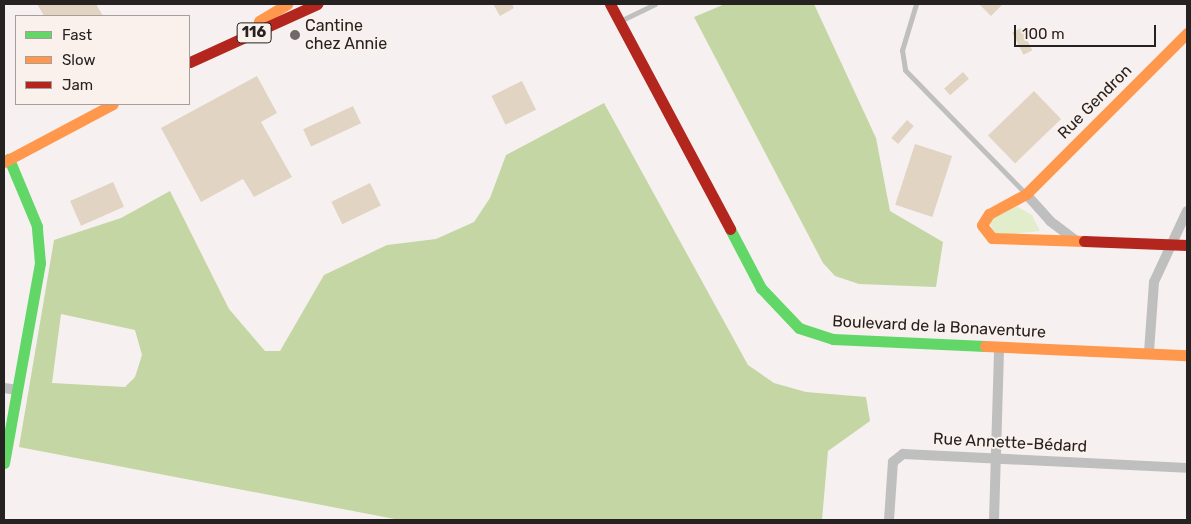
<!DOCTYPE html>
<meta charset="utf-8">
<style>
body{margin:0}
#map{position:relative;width:1191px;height:524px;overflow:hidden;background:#f6f1f0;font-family:Rubik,sans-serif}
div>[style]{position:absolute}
.green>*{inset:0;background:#e2edcc}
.forest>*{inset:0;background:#c4d6a3}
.building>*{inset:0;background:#e1d4c2;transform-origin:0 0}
.lane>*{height:5px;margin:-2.5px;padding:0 2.5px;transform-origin:2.5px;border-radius:2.5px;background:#c0bfbf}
.street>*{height:10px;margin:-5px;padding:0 5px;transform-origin:5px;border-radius:5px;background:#c0bfbf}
.fast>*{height:11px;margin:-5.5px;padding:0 5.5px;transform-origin:5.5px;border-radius:5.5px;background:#63d668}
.slow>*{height:11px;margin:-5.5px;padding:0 5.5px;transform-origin:5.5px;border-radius:5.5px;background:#ff974d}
.jam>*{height:11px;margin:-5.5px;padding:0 5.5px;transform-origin:5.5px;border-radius:5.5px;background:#b3261e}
.dots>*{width:14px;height:14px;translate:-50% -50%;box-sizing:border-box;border:2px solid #faf0ec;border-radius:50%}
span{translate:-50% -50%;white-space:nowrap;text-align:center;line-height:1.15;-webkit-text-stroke:4px #faf0ec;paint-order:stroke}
.shield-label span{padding:1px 4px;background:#faf0ec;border:1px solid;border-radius:4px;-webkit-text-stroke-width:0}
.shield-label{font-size:15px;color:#262221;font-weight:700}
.poi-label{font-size:16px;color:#262221}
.left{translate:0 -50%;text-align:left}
.street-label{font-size:16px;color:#262221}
.frame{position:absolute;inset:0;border:5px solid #262221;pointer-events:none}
.legend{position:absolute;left:15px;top:15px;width:175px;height:90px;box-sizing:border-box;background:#faf0ec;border:1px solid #a59e9b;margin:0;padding:6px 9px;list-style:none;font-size:15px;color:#262221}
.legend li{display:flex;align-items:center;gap:10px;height:25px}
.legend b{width:25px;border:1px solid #a59e9b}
.scale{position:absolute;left:1014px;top:25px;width:142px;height:22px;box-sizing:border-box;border:2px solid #262221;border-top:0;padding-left:6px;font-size:15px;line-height:18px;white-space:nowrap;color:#262221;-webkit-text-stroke:4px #faf0ec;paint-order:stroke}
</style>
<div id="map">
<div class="green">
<i style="clip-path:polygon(1016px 206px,1032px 215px,1040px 231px,996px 236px,988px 220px)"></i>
</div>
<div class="forest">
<i style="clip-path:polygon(725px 4px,814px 4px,876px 138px,890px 211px,943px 242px,936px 287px,859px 284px,835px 276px,823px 263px,694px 17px)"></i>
<i style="clip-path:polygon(evenodd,604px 103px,748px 365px,774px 383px,806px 392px,866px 397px,870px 421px,828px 451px,822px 520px,400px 520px,19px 447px,54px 240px,121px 218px,170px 191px,229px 309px,265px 351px,280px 351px,324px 275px,387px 245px,436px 239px,474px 222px,490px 198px,506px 155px,604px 103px,61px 314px,135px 330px,142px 355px,135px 377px,125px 387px,52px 383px,61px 314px)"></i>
</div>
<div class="building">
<i style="clip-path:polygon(37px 4px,96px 4px,103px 16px,44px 16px)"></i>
<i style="clip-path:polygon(493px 4px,512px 4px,514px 8px,500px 16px)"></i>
<i style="clip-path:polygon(979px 4px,1003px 4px,991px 16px)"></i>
<i style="left:1021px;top:28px;width:25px;height:10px;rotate:63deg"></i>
<i style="left:963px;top:72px;width:9px;height:25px;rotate:49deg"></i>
<i style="clip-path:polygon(257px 76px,277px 113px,261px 122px,292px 177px,254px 197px,243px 179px,201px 202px,161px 128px)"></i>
<i style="left:522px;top:81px;width:32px;height:34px;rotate:64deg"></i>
<i style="left:1034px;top:91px;width:39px;height:64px;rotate:46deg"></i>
<i style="left:353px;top:106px;width:19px;height:55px;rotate:65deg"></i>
<i style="left:907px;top:120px;width:9px;height:24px;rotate:41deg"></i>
<i style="left:915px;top:144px;width:39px;height:64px;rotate:18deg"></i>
<i style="left:113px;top:182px;width:27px;height:47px;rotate:66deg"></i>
<i style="left:370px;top:183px;width:25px;height:43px;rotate:64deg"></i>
</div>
<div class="lane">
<i style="left:916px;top:4px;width:48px;rotate:106.9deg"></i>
<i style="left:902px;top:50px;width:20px;rotate:81deg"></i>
<i style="left:905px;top:70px;width:172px;rotate:45.7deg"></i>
<i style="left:620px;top:21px;width:39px;rotate:-26deg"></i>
</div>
<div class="street">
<i style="left:1026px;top:194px;width:36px;rotate:48deg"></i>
<i style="left:1050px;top:221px;width:31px;rotate:37deg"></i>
<i style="left:1149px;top:352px;width:70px;rotate:-85.9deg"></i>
<i style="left:1154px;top:282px;width:78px;rotate:-65.1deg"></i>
<i style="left:4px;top:388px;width:14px;rotate:8deg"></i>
<i style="left:889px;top:520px;width:58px;rotate:-86.1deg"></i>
<i style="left:893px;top:462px;width:13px;rotate:-39deg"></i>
<i style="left:903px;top:454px;width:284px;rotate:2.8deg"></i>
<i style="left:994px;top:520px;width:173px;rotate:-88.3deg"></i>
</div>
<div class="fast">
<i style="left:730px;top:229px;width:67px;rotate:62.3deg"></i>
<i style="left:761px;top:288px;width:55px;rotate:46.5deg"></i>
<i style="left:799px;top:328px;width:36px;rotate:18deg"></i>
<i style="left:833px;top:339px;width:152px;rotate:2.6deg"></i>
<i style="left:4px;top:463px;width:203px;rotate:-79.8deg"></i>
<i style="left:40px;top:263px;width:37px;rotate:-95deg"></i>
<i style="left:37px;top:226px;width:73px;rotate:-112.7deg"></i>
</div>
<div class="slow">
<i style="left:259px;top:21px;width:33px;rotate:-31deg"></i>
<i style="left:4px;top:162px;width:123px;rotate:-28deg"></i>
<i style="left:1084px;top:241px;width:92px;rotate:-178.1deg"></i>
<i style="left:992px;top:238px;width:16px;rotate:-128deg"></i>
<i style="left:982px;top:225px;width:13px;rotate:-58deg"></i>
<i style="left:989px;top:214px;width:42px;rotate:-28.4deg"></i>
<i style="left:1026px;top:194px;width:228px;rotate:-45deg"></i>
<i style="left:985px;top:346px;width:202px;rotate:2.6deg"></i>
</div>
<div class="jam">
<i style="left:610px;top:4px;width:255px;rotate:61.9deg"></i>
<i style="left:190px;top:62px;width:140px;rotate:-24.5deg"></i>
<i style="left:1084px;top:241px;width:103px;rotate:2.2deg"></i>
</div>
<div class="dots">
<i style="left:295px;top:35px;background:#6f6a69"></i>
</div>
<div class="shield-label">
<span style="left:254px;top:33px">116</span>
</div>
<div class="poi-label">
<span class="left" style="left:305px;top:35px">Cantine<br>chez Annie</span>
</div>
<div class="street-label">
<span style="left:1095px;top:102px;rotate:-45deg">Rue Gendron</span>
<span style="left:939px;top:327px;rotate:3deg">Boulevard de la Bonaventure</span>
<span style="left:1010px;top:443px;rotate:3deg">Rue Annette-Bédard</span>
</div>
<div class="frame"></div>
<ul class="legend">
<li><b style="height:6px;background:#63d668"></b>Fast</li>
<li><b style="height:6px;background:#ff974d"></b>Slow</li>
<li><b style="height:6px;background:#b3261e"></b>Jam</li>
</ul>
<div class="scale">100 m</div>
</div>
